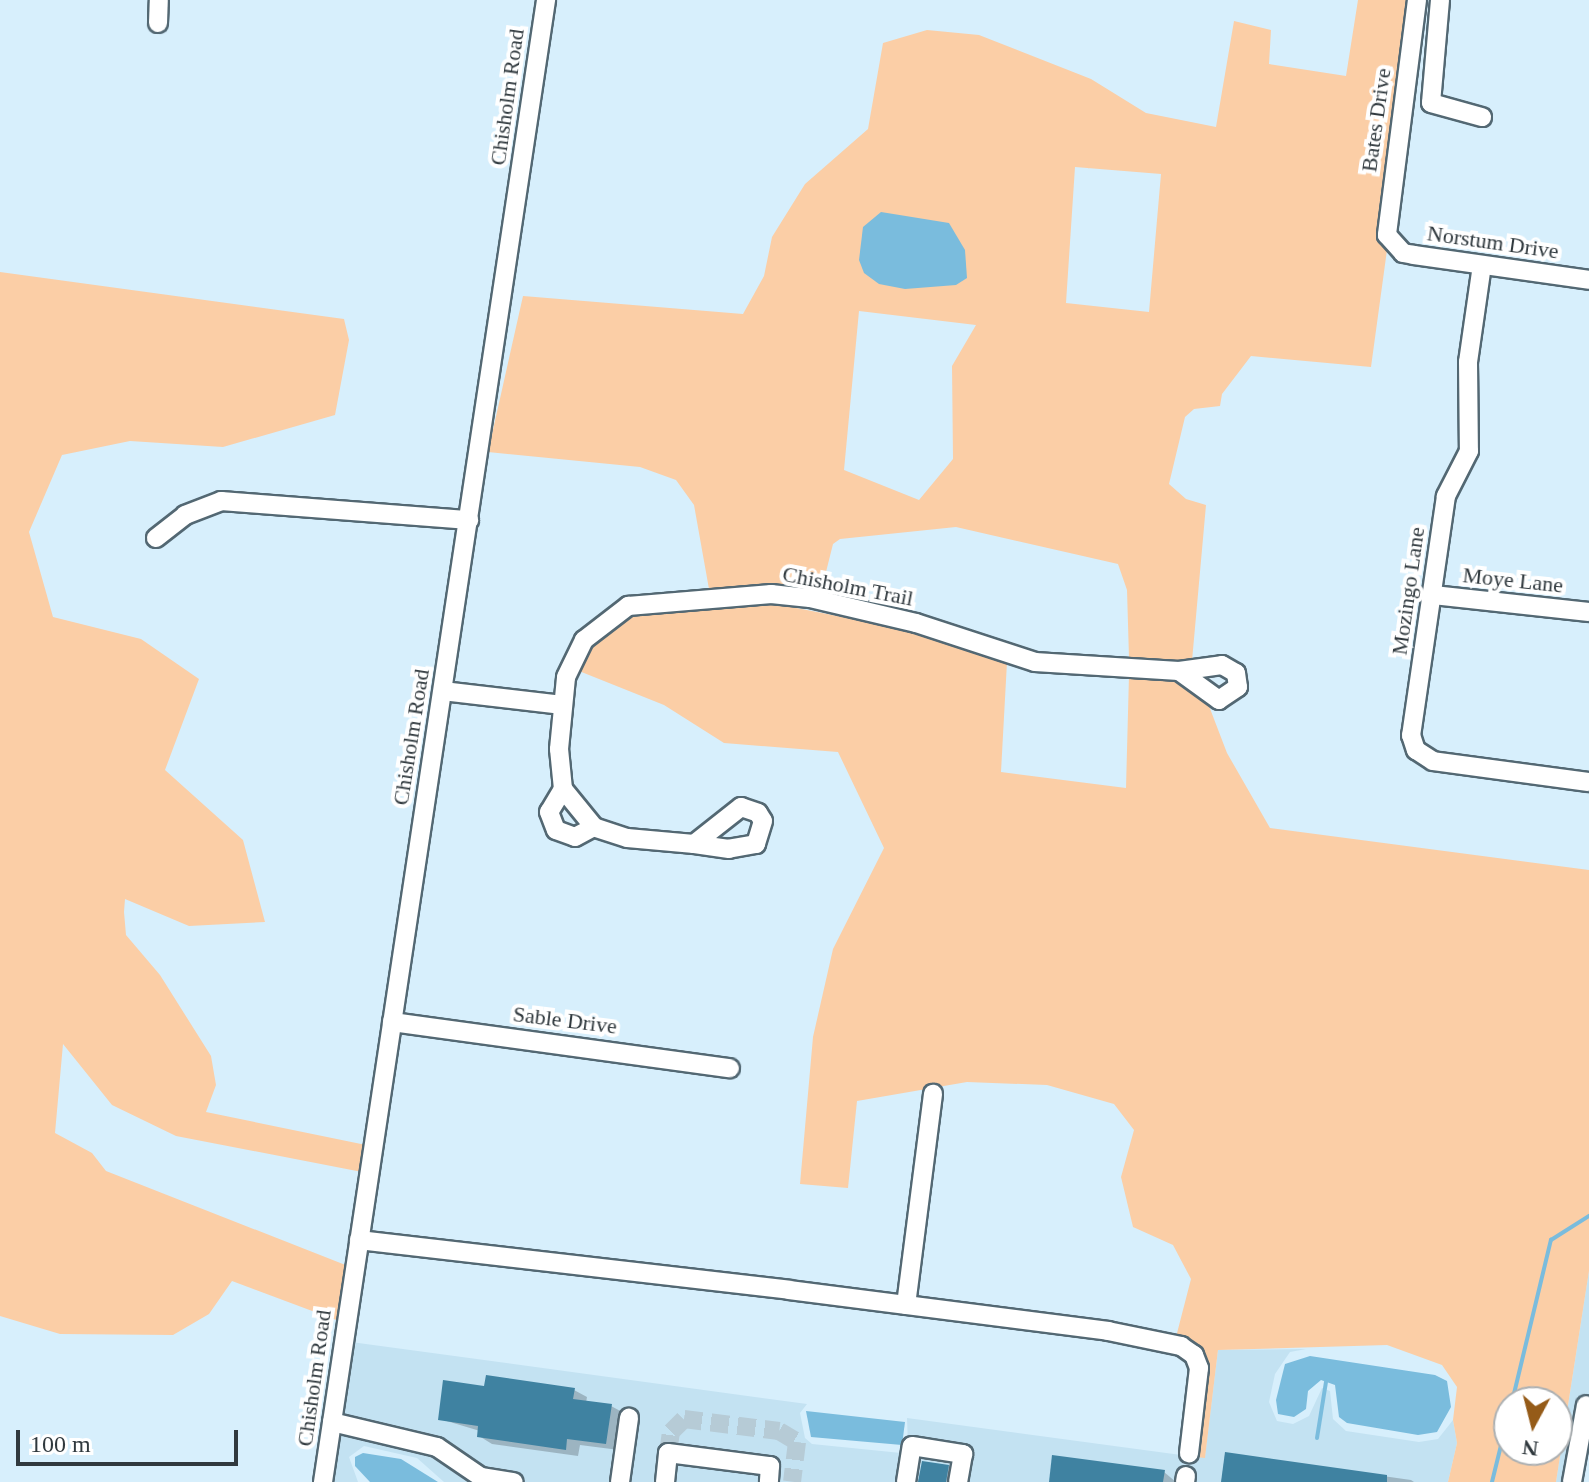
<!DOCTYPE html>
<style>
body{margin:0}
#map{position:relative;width:1589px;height:1482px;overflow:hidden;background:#d7effc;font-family:"Times New Roman",serif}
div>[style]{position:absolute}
.built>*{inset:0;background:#c3e2f2}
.green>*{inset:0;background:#fbcea6}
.water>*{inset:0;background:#7abcdd}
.shadow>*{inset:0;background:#0003}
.stream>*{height:4px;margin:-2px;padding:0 2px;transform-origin:2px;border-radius:2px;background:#7abcdd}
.building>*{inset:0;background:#3f82a1}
.minor-tunnel>*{height:18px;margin-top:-9px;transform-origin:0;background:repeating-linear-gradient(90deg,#b6cbd6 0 18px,transparent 0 27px)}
.roads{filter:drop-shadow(2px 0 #536873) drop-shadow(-2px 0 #536873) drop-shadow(0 2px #536873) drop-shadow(0 -2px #536873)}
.minor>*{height:18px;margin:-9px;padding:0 9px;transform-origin:9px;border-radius:9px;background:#fff}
span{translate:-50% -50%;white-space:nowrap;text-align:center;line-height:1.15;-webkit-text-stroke:8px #fff;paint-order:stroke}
.street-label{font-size:22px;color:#30393e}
.north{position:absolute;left:1493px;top:1386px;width:80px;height:80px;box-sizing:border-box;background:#fff;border:2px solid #acb0b2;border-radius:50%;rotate:187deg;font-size:22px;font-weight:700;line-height:32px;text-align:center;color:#30393e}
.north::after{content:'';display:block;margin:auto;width:28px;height:36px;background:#955b18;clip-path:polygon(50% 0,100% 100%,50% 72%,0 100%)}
.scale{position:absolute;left:16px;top:1430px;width:222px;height:36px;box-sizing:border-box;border:4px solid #30393e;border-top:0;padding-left:10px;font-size:24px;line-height:28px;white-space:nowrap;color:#30393e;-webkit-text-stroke:6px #fff;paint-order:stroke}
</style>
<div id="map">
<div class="built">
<i style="clip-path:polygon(1589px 1271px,1589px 1397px,1580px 1396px,1565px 1482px,1556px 1482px)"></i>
<i style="clip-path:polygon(351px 1342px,807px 1404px,800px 1413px,805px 1438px,812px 1444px,901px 1453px,908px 1446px,907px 1418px,1181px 1455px,1181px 1460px,1195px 1462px,1196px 1457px,1205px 1457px,1218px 1350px,1306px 1349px,1290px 1352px,1275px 1374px,1269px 1402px,1277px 1421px,1293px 1424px,1309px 1416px,1322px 1388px,1330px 1391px,1333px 1419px,1346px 1431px,1419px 1442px,1438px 1439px,1453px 1420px,1457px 1443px,1448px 1482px,1193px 1482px,1194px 1469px,1180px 1466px,1178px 1482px,444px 1482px,417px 1458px,364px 1446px,349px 1457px,358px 1482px,331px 1482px)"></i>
</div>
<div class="green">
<i style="clip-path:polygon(evenodd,1358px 0,1409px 0,1378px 223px,1387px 250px,1371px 367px,1251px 356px,1222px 394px,1220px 406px,1194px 409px,1185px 417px,1169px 484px,1186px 499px,1206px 505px,1192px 661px,1129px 658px,1127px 590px,1118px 564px,956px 527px,840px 539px,833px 544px,821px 592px,772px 586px,709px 589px,694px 505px,676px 480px,640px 467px,488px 452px,523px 296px,743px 314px,764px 276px,772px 237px,805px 184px,868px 129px,883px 43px,927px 30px,979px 35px,1091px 79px,1146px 113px,1216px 127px,1234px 21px,1271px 30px,1269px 64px,1346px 76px,1358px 0,1075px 167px,1161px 174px,1149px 312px,1066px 303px,1075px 167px,1358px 0,859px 311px,976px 325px,952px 366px,953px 459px,919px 500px,844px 470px,859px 311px)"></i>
<i style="clip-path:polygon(0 272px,344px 319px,349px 340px,335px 415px,223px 447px,130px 441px,62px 455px,29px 532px,53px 617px,141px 639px,199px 679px,165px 770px,243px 840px,265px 922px,189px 926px,125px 899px,124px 912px,126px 935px,160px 975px,211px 1056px,216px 1085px,206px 1112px,366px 1145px,362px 1172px,176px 1136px,112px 1105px,63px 1044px,55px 1133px,92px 1153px,106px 1171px,348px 1266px,339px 1321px,232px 1281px,209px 1314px,173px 1335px,60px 1334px,0 1316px)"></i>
<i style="clip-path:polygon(evenodd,771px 603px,914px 631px,1007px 662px,1001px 772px,1126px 788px,1129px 675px,1176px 680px,1209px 706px,1227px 753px,1270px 828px,1589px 870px,1589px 1271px,1556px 1482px,1448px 1482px,1457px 1443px,1453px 1420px,1457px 1387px,1442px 1365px,1387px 1345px,1218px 1350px,1205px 1458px,1196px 1457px,1206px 1369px,1176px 1337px,1191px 1279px,1173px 1245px,1133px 1227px,1121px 1177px,1134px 1130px,1114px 1104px,1047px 1085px,967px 1082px,857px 1101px,848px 1188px,800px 1184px,813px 1037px,833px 949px,884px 848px,838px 752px,724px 743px,664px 705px,579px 671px,590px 646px,630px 615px,771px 603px,1509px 1402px,1557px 1402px,1557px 1450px,1509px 1450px,1509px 1402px)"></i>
</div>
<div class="water">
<i style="clip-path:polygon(881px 212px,949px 223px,965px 250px,967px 278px,956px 285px,905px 289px,879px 284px,864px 273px,859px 260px,863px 227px)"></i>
<i style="clip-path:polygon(1310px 1356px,1435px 1375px,1447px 1381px,1451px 1407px,1437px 1432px,1418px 1435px,1347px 1423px,1339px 1417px,1335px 1385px,1321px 1380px,1308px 1391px,1306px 1409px,1294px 1417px,1278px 1414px,1276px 1400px,1285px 1364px)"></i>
<i style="clip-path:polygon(806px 1411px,905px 1422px,902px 1445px,811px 1437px)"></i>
<i style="clip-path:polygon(363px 1453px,401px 1459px,438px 1482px,370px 1482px,355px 1466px,355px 1457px)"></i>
</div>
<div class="shadow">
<i style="clip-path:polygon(486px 1389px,574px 1390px,587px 1397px,586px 1403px,611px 1406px,624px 1413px,619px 1450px,580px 1445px,578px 1456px,492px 1444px,479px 1436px,480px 1431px,440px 1419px)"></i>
<i style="clip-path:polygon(1227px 1454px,1411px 1480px,1414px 1482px,1223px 1482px)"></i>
<i style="clip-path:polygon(923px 1463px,948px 1466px,958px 1472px,958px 1482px,918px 1482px)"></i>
<i style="clip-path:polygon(1164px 1472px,1176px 1482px,1051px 1482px)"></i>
</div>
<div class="stream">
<i style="left:1512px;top:1402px;width:167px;rotate:-76.5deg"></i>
<i style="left:1551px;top:1240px;width:45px;rotate:-32.3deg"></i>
<i style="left:1317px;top:1438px;width:57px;rotate:-80.9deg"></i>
<i style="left:1492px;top:1482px;width:71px;rotate:-76.2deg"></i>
</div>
<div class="building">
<i style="clip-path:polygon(486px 1375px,575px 1388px,573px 1399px,612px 1404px,606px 1444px,567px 1439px,566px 1450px,477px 1437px,478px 1426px,438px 1420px,443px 1380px,484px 1386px)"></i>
<i style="clip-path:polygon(1225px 1452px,1387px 1475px,1387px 1482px,1221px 1482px)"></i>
<i style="clip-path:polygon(1052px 1455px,1165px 1470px,1163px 1482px,1049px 1482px)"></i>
<i style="clip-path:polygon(922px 1461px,949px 1465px,946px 1482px,918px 1482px)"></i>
</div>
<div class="minor-tunnel">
<i style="left:668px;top:1453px;width:21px;rotate:-82deg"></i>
<i style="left:671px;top:1432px;width:18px;rotate:-45deg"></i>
<i style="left:684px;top:1419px;width:96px;rotate:7.2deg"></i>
<i style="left:779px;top:1431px;width:21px;rotate:31deg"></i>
<i style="left:797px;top:1442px;width:40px;rotate:97.1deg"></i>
</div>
<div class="roads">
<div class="minor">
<i style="left:1417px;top:0;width:237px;rotate:97.3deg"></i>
<i style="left:1387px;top:235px;width:24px;rotate:48deg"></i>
<i style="left:1403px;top:253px;width:11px;rotate:10deg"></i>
<i style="left:1414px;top:255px;width:177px;rotate:8.1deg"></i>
<i style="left:1440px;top:0;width:103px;rotate:95deg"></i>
<i style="left:1431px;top:103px;width:53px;rotate:15.4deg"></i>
<i style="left:158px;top:23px;width:23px;rotate:-88deg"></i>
<i style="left:1482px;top:265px;width:98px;rotate:98.2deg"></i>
<i style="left:1468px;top:362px;width:89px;rotate:89.4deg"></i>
<i style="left:1469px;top:451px;width:51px;rotate:117.1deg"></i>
<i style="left:1446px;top:496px;width:242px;rotate:98.3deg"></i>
<i style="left:1411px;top:735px;width:16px;rotate:72deg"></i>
<i style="left:1416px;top:750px;width:20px;rotate:33deg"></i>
<i style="left:1433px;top:761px;width:157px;rotate:7.7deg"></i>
<i style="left:156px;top:538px;width:37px;rotate:-38deg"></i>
<i style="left:185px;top:515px;width:39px;rotate:-21deg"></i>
<i style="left:221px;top:501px;width:249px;rotate:4.4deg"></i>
<i style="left:1433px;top:595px;width:157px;rotate:6.2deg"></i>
<i style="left:1222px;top:665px;width:16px;rotate:30deg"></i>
<i style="left:1236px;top:673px;width:14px;rotate:82deg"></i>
<i style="left:1238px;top:687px;width:23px;rotate:146deg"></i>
<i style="left:1219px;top:700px;width:49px;rotate:-144.1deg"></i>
<i style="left:1179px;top:671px;width:43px;rotate:-7.9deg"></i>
<i style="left:443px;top:691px;width:120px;rotate:6.7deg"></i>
<i style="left:563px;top:789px;width:27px;rotate:121deg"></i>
<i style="left:549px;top:812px;width:19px;rotate:69deg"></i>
<i style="left:556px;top:830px;width:20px;rotate:20deg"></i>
<i style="left:575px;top:837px;width:21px;rotate:-28deg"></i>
<i style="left:741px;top:807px;width:18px;rotate:19deg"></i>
<i style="left:758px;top:813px;width:9px;rotate:58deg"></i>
<i style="left:763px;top:821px;width:24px;rotate:107deg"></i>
<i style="left:756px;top:844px;width:27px;rotate:170deg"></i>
<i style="left:729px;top:849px;width:35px;rotate:-172deg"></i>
<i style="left:694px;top:844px;width:60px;rotate:-38.2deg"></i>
<i style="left:694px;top:844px;width:67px;rotate:-174.9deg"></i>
<i style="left:627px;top:838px;width:35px;rotate:-162deg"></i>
<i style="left:594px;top:827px;width:49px;rotate:-129.2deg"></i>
<i style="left:563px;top:789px;width:40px;rotate:-95.7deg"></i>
<i style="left:559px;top:749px;width:72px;rotate:-84.4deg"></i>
<i style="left:566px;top:677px;width:41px;rotate:-64.1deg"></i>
<i style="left:584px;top:640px;width:56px;rotate:-37.7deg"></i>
<i style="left:628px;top:606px;width:144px;rotate:-4.8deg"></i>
<i style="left:771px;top:594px;width:39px;rotate:6deg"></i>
<i style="left:810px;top:598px;width:109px;rotate:13.3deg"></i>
<i style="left:916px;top:623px;width:125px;rotate:18.1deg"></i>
<i style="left:1035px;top:662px;width:144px;rotate:3.6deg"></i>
<i style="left:392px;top:1022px;width:341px;rotate:7.8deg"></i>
<i style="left:359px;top:1240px;width:433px;rotate:6.6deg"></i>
<i style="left:789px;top:1290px;width:322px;rotate:7.3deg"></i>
<i style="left:1108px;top:1331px;width:75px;rotate:11.6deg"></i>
<i style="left:1181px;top:1346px;width:16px;rotate:35deg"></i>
<i style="left:1194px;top:1355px;width:14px;rotate:69deg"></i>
<i style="left:1199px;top:1368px;width:86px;rotate:96.7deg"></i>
<i style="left:906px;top:1305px;width:213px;rotate:-82.7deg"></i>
<i style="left:332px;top:1422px;width:108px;rotate:13.4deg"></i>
<i style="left:437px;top:1447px;width:53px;rotate:34.3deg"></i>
<i style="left:481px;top:1477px;width:33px;rotate:9deg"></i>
<i style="left:323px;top:1482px;width:1499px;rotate:-81.44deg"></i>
<i style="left:620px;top:1482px;width:65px;rotate:-82deg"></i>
<i style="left:665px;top:1482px;width:29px;rotate:-84deg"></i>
<i style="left:668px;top:1453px;width:103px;rotate:7.3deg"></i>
<i style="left:770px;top:1466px;width:16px;rotate:94deg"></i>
<i style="left:906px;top:1482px;width:36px;rotate:-81deg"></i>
<i style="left:912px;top:1446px;width:52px;rotate:8.9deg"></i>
<i style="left:963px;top:1454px;width:28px;rotate:100deg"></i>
<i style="left:1185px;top:1482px;width:6px;rotate:-81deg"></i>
<i style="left:1572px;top:1482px;width:78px;rotate:-79.7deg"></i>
</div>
</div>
<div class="street-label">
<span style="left:507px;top:97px;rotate:-82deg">Chisholm Road</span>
<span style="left:1376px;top:120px;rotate:-82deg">Bates Drive</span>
<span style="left:1493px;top:242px;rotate:8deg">Norstum Drive</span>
<span style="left:1513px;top:580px;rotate:6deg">Moye Lane</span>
<span style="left:848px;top:586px;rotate:11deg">Chisholm Trail</span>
<span style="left:1408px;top:591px;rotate:-82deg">Mozingo Lane</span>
<span style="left:411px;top:737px;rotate:-81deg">Chisholm Road</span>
<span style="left:565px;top:1020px;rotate:7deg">Sable Drive</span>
<span style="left:314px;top:1378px;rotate:-82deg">Chisholm Road</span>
</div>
<div class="north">N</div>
<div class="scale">100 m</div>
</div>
